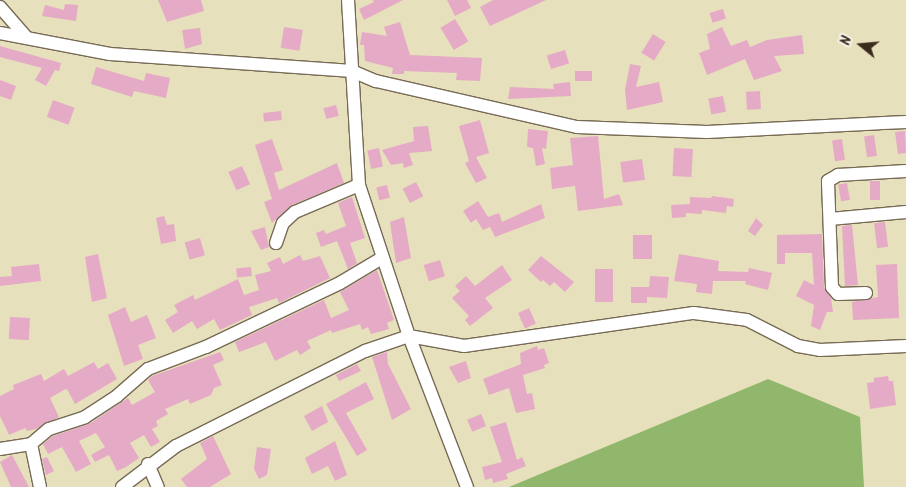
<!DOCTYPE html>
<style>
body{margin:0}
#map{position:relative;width:906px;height:487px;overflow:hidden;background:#e7e0bc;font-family:Kalam,sans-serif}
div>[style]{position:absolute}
.forest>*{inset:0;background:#90b76c}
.building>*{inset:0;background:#e5aac5;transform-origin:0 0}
.roads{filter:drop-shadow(1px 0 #776a55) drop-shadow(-1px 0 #776a55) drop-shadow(0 1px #776a55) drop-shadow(0 -1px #776a55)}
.minor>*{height:12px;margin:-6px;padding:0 6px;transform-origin:6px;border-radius:6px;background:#fff}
span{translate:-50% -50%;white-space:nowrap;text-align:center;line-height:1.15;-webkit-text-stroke:4px #f7f3e8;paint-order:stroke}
.north{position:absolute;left:836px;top:20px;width:50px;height:50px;-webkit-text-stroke:4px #f7f3e8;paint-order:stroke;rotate:287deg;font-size:14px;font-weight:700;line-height:20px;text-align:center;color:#3b2a1e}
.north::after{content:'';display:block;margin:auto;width:18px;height:22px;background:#3b2a1e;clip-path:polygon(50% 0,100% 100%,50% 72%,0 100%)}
</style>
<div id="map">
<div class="forest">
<i style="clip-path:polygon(768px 379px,860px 417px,864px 487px,509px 487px)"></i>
</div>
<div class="building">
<i style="clip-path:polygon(158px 0,201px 0,204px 11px,167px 22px)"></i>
<i style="clip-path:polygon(373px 0,403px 0,364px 20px,359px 9px,374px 2px)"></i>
<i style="clip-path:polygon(447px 0,467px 0,471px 8px,455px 16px)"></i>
<i style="clip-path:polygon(493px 0,546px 0,490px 26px,480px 7px)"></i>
<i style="clip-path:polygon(65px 4px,78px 5px,76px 21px,42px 16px,45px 5px,64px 10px)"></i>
<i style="left:723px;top:9px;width:10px;height:14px;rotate:73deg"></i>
<i style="left:455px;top:19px;width:26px;height:17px;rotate:59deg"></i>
<i style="clip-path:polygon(400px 22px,410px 55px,482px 58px,480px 81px,456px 80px,457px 73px,404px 71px,404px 74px,392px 74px,393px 68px,365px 61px,364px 45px,360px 45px,362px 32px,387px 36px,384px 27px)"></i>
<i style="left:284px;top:27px;width:19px;height:21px;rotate:9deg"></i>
<i style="clip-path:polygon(722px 27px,731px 46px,747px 40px,750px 47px,767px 40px,802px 35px,804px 54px,774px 56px,782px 71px,754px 80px,745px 59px,707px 75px,699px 53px,710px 49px,707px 34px)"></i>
<i style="clip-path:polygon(200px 28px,202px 44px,185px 49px,182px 30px)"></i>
<i style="left:653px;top:34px;width:15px;height:22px;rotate:32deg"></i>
<i style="clip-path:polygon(0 46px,61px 63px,59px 71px,55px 70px,46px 86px,35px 80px,42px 68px,0 57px)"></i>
<i style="left:565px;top:50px;width:14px;height:19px;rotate:73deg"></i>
<i style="clip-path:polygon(630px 64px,641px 66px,636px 87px,659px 82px,663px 102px,627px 110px,625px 90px)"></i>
<i style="clip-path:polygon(96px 67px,144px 81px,146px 73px,170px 78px,166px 98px,134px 91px,132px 97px,91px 84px)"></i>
<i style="left:575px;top:71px;width:17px;height:10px"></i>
<i style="clip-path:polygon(0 80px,16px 86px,11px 100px,0 96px)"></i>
<i style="clip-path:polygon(570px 82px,571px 96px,508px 99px,510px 87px,554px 89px,553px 84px)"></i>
<i style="left:760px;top:91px;width:18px;height:14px;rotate:87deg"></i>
<i style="left:723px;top:96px;width:16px;height:15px;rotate:79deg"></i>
<i style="left:53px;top:100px;width:23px;height:18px;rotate:20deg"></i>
<i style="left:336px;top:105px;width:11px;height:13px;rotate:75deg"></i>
<i style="left:281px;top:111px;width:9px;height:18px;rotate:84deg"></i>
<i style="clip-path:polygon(480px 120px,489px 153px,476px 157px,487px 178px,476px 183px,465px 163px,469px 161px,459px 126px)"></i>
<i style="clip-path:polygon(428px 126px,432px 151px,409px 153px,413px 165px,404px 168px,403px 163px,391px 165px,382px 150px,414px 141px,413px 127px)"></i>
<i style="clip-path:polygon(528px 129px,548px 131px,546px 149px,542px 148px,545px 164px,536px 166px,533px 148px,527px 147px)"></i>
<i style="clip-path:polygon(905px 131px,906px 153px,898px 154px,895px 132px)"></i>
<i style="left:874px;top:135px;width:21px;height:10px;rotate:82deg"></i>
<i style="clip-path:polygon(598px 136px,604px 199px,619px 194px,623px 205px,578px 211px,575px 186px,552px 189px,550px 168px,573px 165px,570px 138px)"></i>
<i style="clip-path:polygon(272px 139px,283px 170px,274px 173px,279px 190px,337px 163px,344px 183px,292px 205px,272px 223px,264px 202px,272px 199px,255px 145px)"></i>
<i style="left:842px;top:139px;width:21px;height:10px;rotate:82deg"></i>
<i style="left:379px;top:148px;width:19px;height:12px;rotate:78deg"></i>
<i style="left:674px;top:148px;width:19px;height:28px;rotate:3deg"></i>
<i style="left:642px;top:159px;width:21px;height:22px;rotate:82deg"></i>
<i style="left:242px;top:166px;width:20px;height:15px;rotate:66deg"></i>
<i style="left:870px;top:181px;width:10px;height:19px"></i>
<i style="left:416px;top:182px;width:16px;height:15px;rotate:63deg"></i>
<i style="left:847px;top:183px;width:17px;height:9px;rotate:80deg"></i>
<i style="left:387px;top:185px;width:13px;height:11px;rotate:77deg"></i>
<i style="clip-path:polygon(712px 196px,734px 199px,733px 207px,727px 206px,726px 213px,702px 210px,702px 214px,686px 213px,686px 217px,672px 218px,671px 205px,690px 204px,690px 197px,711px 198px)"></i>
<i style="clip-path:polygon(352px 197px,365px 238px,350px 243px,357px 263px,348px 269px,337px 241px,321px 247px,316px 233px,324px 230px,326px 234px,346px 226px,338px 203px)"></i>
<i style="clip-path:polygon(478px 201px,488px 217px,499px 213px,502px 222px,541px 204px,545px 218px,495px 237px,490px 227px,483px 230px,476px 219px,471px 223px,463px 211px)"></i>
<i style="clip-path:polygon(164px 216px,167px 225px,174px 224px,176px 241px,161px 244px,156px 218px)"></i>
<i style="clip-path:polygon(404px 217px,411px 258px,396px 263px,390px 222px)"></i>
<i style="clip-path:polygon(756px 218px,763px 225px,755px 236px,748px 231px)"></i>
<i style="left:885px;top:222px;width:25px;height:11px;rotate:83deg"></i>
<i style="clip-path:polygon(852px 225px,858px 285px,845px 286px,842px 226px)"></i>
<i style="clip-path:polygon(265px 227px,269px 247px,261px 250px,251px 231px)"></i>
<i style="clip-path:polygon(822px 234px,824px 287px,831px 298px,833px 312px,827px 312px,820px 330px,811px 326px,814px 305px,796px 296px,804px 280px,814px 285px,812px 253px,785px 253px,785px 264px,777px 264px,777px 235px)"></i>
<i style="left:633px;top:235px;width:19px;height:24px"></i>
<i style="left:200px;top:238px;width:18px;height:16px;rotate:74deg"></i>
<i style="clip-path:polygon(98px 254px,107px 298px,92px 302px,85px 257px)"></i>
<i style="clip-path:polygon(679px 254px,719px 261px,718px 271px,748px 272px,749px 268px,772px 273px,768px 290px,745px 284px,746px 281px,713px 281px,712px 294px,696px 292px,697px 284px,674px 281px)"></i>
<i style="clip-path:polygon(300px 255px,303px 261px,320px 256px,330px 278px,279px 303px,277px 298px,249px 307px,252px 315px,220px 330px,214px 319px,197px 329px,192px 321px,173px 333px,165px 320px,178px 312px,174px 305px,193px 295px,195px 300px,238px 279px,244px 295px,259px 290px,255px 275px,271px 271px,267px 263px,280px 257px,283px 264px)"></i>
<i style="clip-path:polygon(541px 256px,574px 282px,565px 292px,554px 282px,550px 286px,543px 280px,541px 282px,528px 270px)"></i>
<i style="left:440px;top:260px;width:17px;height:17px;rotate:73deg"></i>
<i style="clip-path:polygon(39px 264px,41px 281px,0 286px,0 277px,12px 276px,11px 267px)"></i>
<i style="clip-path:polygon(897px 264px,899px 318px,853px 320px,852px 302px,878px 297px,876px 265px)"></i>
<i style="clip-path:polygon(502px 265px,512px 280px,485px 298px,493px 308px,470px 326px,465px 320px,469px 316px,452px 298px,460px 291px,455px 286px,466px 276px,475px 286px)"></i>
<i style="left:251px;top:267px;width:9px;height:15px;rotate:84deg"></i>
<i style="left:595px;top:269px;width:18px;height:33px"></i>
<i style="clip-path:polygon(377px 270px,394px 320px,387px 323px,389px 329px,371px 334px,368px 327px,362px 330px,360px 324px,332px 333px,331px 330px,307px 341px,311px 348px,300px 355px,297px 350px,275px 361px,266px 342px,239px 352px,235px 342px,324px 300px,331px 318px,349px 310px,340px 292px)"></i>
<i style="clip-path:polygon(650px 276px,669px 277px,667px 298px,647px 297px,647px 303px,631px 303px,631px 287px,649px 287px)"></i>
<i style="clip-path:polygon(125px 307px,131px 322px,147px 315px,156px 338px,138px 345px,143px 359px,124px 366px,108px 315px)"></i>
<i style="left:529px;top:308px;width:17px;height:12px;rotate:66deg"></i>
<i style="left:10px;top:317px;width:20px;height:22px;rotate:3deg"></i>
<i style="clip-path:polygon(537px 346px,538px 350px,544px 348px,549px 363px,544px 365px,545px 368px,523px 375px,527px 394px,532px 393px,535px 409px,516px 413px,509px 388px,489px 395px,483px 379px,521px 364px,520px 353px)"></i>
<i style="clip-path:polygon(220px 352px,224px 360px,213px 365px,222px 385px,214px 388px,211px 395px,190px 404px,188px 399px,165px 409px,168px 414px,156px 421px,158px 426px,152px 429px,160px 442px,151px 447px,144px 435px,130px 443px,139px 458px,126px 467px,117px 471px,109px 455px,95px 462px,91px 455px,105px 447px,96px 433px,79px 441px,91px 464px,76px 472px,62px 447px,48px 454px,43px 444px,53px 436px,89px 424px,128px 398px,132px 405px,155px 392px,148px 380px,152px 376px)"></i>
<i style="clip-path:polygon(387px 352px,388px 364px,411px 409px,392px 420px,372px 357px)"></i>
<i style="clip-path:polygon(466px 361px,471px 378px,458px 383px,449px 367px)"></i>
<i style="clip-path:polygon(94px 362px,98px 369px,108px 363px,117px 379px,75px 404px,67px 389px,64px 390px,50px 398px,59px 417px,36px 429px,27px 431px,25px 428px,9px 435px,0 416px,0 396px,14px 389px,13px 385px,41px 374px,44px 381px,64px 369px,68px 376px)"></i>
<i style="clip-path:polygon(357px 364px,361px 371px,339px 381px,336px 375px)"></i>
<i style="clip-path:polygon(888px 376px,889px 381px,893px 381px,896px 405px,870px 409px,867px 383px,874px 382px,874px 378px)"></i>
<i style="clip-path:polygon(366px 382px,374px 399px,346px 413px,367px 450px,357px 456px,326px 404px)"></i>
<i style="clip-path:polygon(322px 406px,328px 422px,312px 431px,304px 416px)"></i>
<i style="left:481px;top:414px;width:13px;height:15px;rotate:67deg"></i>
<i style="clip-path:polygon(506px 422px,517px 460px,522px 457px,526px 466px,506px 474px,508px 479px,493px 483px,492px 478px,485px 480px,482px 467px,502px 462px,490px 427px)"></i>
<i style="clip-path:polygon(213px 436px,231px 474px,210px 487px,187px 487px,181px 479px,207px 459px,200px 443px)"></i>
<i style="clip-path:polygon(335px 441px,347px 475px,335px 481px,328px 466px,312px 474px,305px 458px)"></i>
<i style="clip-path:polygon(257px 447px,271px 449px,267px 475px,259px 479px,254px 469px)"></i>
<i style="clip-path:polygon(12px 455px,29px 487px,11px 487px,0 462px)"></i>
<i style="clip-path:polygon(47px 457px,54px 471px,46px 475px,42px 459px)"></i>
</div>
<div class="roads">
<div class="minor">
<i style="left:348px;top:0;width:185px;rotate:86.6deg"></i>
<i style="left:359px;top:185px;width:159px;rotate:71.7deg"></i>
<i style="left:409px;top:336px;width:162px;rotate:69deg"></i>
<i style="left:0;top:7px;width:41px;rotate:48.9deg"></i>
<i style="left:0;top:33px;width:112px;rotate:10.8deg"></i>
<i style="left:110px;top:54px;width:243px;rotate:4deg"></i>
<i style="left:352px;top:71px;width:26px;rotate:23deg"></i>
<i style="left:376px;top:81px;width:206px;rotate:12.9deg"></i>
<i style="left:577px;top:127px;width:130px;rotate:2.2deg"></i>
<i style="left:707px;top:132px;width:199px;rotate:-2.9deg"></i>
<i style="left:830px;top:219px;width:76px;rotate:-5.3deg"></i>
<i style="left:276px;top:243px;width:21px;rotate:-71deg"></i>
<i style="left:283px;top:223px;width:16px;rotate:-43deg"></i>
<i style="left:295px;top:212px;width:69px;rotate:-22.9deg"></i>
<i style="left:866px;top:293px;width:28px;rotate:178deg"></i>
<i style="left:838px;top:294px;width:9px;rotate:-131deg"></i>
<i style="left:832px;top:287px;width:106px;rotate:-92.2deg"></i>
<i style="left:828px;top:181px;width:12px;rotate:-31deg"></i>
<i style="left:838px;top:175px;width:68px;rotate:-3.4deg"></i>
<i style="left:0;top:449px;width:31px;rotate:-9deg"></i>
<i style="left:148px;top:464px;width:25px;rotate:67deg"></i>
<i style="left:40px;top:487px;width:44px;rotate:-101.8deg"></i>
<i style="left:31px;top:444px;width:23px;rotate:-40deg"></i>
<i style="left:49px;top:429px;width:38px;rotate:-18deg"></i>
<i style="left:85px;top:417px;width:38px;rotate:-33deg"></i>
<i style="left:117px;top:396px;width:41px;rotate:-41.1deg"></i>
<i style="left:148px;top:369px;width:62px;rotate:-20.8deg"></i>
<i style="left:206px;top:347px;width:148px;rotate:-25.5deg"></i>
<i style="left:340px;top:283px;width:49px;rotate:-30.8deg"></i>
<i style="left:122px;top:487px;width:68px;rotate:-37.2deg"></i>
<i style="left:176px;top:446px;width:212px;rotate:-26.7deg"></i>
<i style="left:365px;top:351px;width:46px;rotate:-18.8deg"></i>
<i style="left:409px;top:336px;width:56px;rotate:10.3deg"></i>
<i style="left:464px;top:346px;width:232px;rotate:-8.2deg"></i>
<i style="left:694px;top:313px;width:53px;rotate:7.5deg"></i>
<i style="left:747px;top:320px;width:57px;rotate:27deg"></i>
<i style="left:798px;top:346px;width:22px;rotate:10deg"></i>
<i style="left:820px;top:350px;width:86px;rotate:-2.7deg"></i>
</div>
</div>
<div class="north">N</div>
</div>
